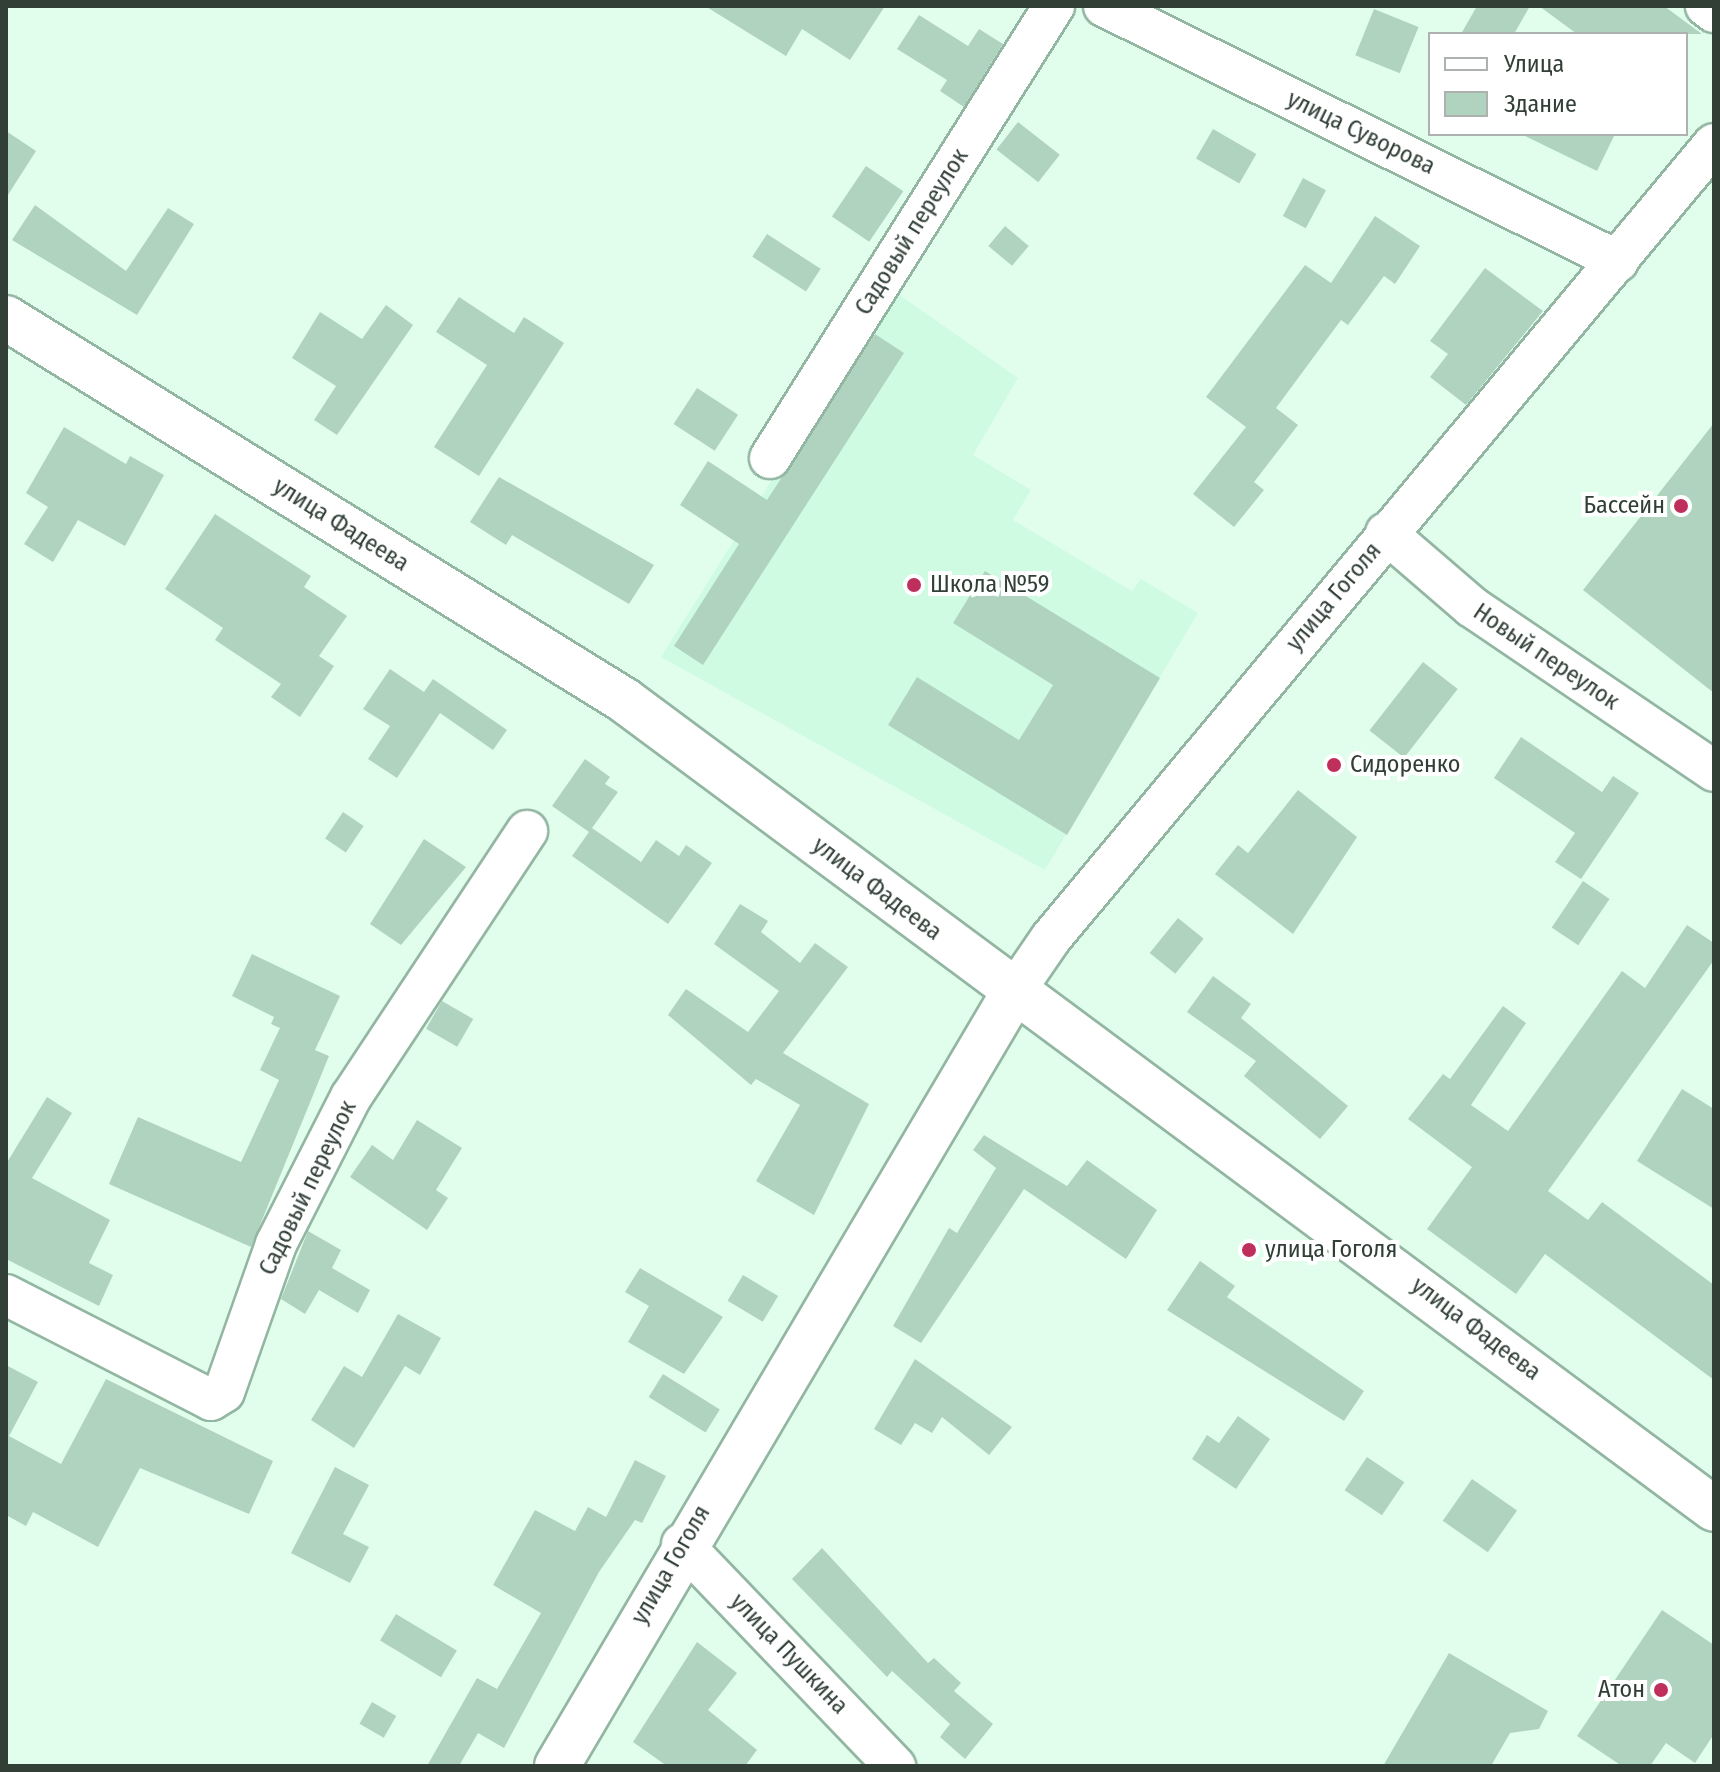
<!DOCTYPE html>
<meta charset="utf-8">
<style>
body{margin:0}
#map{position:relative;width:1720px;height:1772px;overflow:hidden;background:#e1feed;font-family:"Fira Sans Condensed",sans-serif}
div>[style]{position:absolute}
.built>*{inset:0;background:#cffbe2}
.building>*{inset:0;background:#b0d3bf;transform-origin:0 0}
.roads{filter:drop-shadow(2px 0 #93b6a2) drop-shadow(-2px 0 #93b6a2) drop-shadow(0 2px #93b6a2) drop-shadow(0 -2px #93b6a2)}
.minor>*{height:40px;margin:-20px;padding:0 20px;transform-origin:20px;border-radius:20px;background:#fff}
.major>*{height:44px;margin:-22px;padding:0 22px;transform-origin:22px;border-radius:22px;background:#fff}
.dots>*{width:22px;height:22px;translate:-50% -50%;box-sizing:border-box;border:4px solid #fff;border-radius:50%}
span{translate:-50% -50%;white-space:nowrap;text-align:center;line-height:1.15;-webkit-text-stroke:8px #fff;paint-order:stroke}
.street-label{font-size:24px;color:#313f37}
.poi-label{font-size:24px;color:#313f37}
.right{translate:-100% -50%;text-align:right}
.left{translate:0 -50%;text-align:left}
.frame{position:absolute;inset:0;border:8px solid #313f37;pointer-events:none}
.legend{position:absolute;left:1428px;top:32px;width:260px;height:104px;box-sizing:border-box;background:#fff;border:2px solid #adb2af;margin:0;padding:10px 14px;list-style:none;font-size:24px;color:#313f37}
.legend li{display:flex;align-items:center;gap:16px;height:40px}
.legend b{width:40px;border:2px solid #adb2af}
</style>
<div id="map">
<div class="built">
<i style="clip-path:polygon(891px 289px,1018px 378px,973px 455px,1031px 490px,1013px 520px,1132px 591px,1141px 579px,1198px 613px,1045px 870px,661px 657px)"></i>
</div>
<div class="building">
<i style="clip-path:polygon(705px 6px,885px 6px,850px 60px,802px 29px,786px 56px)"></i>
<i style="clip-path:polygon(1477px 6px,1530px 6px,1514px 34px,1461px 34px)"></i>
<i style="clip-path:polygon(1539px 6px,1664px 6px,1702px 34px,1577px 34px)"></i>
<i style="left:1374px;top:9px;width:48px;height:50px;rotate:22deg"></i>
<i style="clip-path:polygon(919px 15px,968px 46px,979px 29px,1003px 44px,964px 107px,940px 91px,947px 80px,897px 49px)"></i>
<i style="left:1018px;top:122px;width:53px;height:35px;rotate:38deg"></i>
<i style="left:1213px;top:129px;width:50px;height:34px;rotate:30deg"></i>
<i style="clip-path:polygon(6px 131px,36px 151px,6px 198px)"></i>
<i style="clip-path:polygon(1521px 134px,1615px 134px,1597px 171px)"></i>
<i style="left:866px;top:166px;width:45px;height:61px;rotate:34deg"></i>
<i style="left:1303px;top:178px;width:26px;height:43px;rotate:28deg"></i>
<i style="clip-path:polygon(35px 205px,126px 271px,168px 208px,194px 224px,137px 315px,12px 240px)"></i>
<i style="clip-path:polygon(1375px 216px,1420px 246px,1395px 284px,1384px 276px,1348px 325px,1341px 320px,1276px 408px,1298px 425px,1254px 482px,1264px 490px,1234px 527px,1193px 494px,1246px 427px,1206px 397px,1305px 265px,1331px 283px)"></i>
<i style="left:1005px;top:226px;width:31px;height:26px;rotate:40deg"></i>
<i style="left:767px;top:234px;width:64px;height:27px;rotate:33deg"></i>
<i style="clip-path:polygon(1485px 268px,1543px 311px,1466px 405px,1430px 377px,1448px 354px,1430px 341px)"></i>
<i style="clip-path:polygon(459px 297px,514px 333px,524px 317px,564px 343px,479px 476px,434px 447px,487px 365px,436px 332px)"></i>
<i style="clip-path:polygon(386px 305px,413px 325px,337px 435px,314px 420px,336px 386px,292px 358px,320px 312px,362px 339px)"></i>
<i style="clip-path:polygon(875px 334px,904px 353px,703px 665px,674px 646px,739px 544px,680px 505px,708px 461px,767px 500px)"></i>
<i style="left:697px;top:388px;width:49px;height:43px;rotate:33deg"></i>
<i style="clip-path:polygon(1714px 423px,1714px 693px,1583px 590px)"></i>
<i style="clip-path:polygon(64px 427px,126px 464px,130px 456px,164px 475px,125px 546px,78px 520px,53px 562px,24px 544px,48px 507px,26px 493px)"></i>
<i style="clip-path:polygon(499px 477px,654px 565px,629px 604px,512px 535px,506px 545px,470px 522px)"></i>
<i style="clip-path:polygon(215px 514px,311px 576px,304px 587px,347px 616px,319px 656px,334px 666px,300px 717px,271px 697px,281px 684px,215px 640px,223px 628px,165px 589px)"></i>
<i style="clip-path:polygon(985px 571px,1160px 678px,1067px 835px,888px 725px,917px 677px,1019px 740px,1053px 685px,953px 623px)"></i>
<i style="left:1423px;top:662px;width:44px;height:87px;rotate:38deg"></i>
<i style="clip-path:polygon(390px 669px,424px 692px,433px 679px,507px 730px,493px 750px,440px 713px,397px 778px,368px 759px,390px 726px,363px 709px)"></i>
<i style="clip-path:polygon(1521px 737px,1602px 792px,1613px 776px,1639px 793px,1581px 879px,1555px 862px,1575px 833px,1494px 778px)"></i>
<i style="clip-path:polygon(585px 759px,610px 777px,605px 784px,618px 792px,592px 828px,641px 862px,656px 840px,679px 856px,686px 845px,712px 863px,668px 924px,572px 856px,589px 832px,552px 806px)"></i>
<i style="clip-path:polygon(1298px 790px,1357px 837px,1293px 934px,1215px 874px,1238px 845px,1248px 853px)"></i>
<i style="left:343px;top:812px;width:25px;height:32px;rotate:34deg"></i>
<i style="clip-path:polygon(424px 839px,466px 867px,401px 945px,370px 924px)"></i>
<i style="left:1583px;top:881px;width:32px;height:56px;rotate:34deg"></i>
<i style="clip-path:polygon(740px 904px,768px 921px,761px 932px,800px 963px,815px 943px,848px 967px,783px 1053px,869px 1104px,814px 1215px,756px 1181px,800px 1105px,756px 1079px,751px 1085px,668px 1015px,686px 989px,748px 1032px,779px 991px,714px 944px)"></i>
<i style="left:1178px;top:918px;width:33px;height:45px;rotate:39deg"></i>
<i style="clip-path:polygon(1687px 925px,1714px 943px,1714px 960px,1548px 1191px,1588px 1220px,1602px 1202px,1714px 1285px,1714px 1380px,1545px 1254px,1516px 1294px,1427px 1229px,1472px 1167px,1408px 1119px,1443px 1074px,1450px 1079px,1503px 1006px,1526px 1023px,1471px 1105px,1508px 1131px,1622px 971px,1645px 988px)"></i>
<i style="clip-path:polygon(252px 954px,340px 996px,315px 1050px,329px 1056px,251px 1247px,109px 1184px,138px 1117px,241px 1162px,279px 1080px,260px 1070px,280px 1028px,271px 1024px,274px 1017px,232px 996px)"></i>
<i style="clip-path:polygon(1213px 976px,1251px 1004px,1241px 1018px,1348px 1106px,1320px 1139px,1244px 1076px,1256px 1061px,1187px 1012px)"></i>
<i style="left:442px;top:1001px;width:36px;height:32px;rotate:30deg"></i>
<i style="clip-path:polygon(1682px 1089px,1714px 1109px,1714px 1209px,1637px 1161px)"></i>
<i style="clip-path:polygon(47px 1097px,72px 1113px,32px 1178px,110px 1220px,89px 1263px,113px 1275px,99px 1306px,6px 1259px,6px 1164px)"></i>
<i style="clip-path:polygon(417px 1120px,462px 1148px,436px 1190px,448px 1198px,427px 1230px,350px 1177px,372px 1145px,393px 1160px)"></i>
<i style="clip-path:polygon(984px 1135px,1067px 1186px,1087px 1160px,1157px 1210px,1126px 1259px,1024px 1189px,921px 1343px,893px 1326px,949px 1228px,957px 1233px,996px 1168px,973px 1150px)"></i>
<i style="clip-path:polygon(308px 1231px,341px 1250px,332px 1268px,370px 1290px,358px 1313px,319px 1290px,305px 1314px,281px 1299px)"></i>
<i style="clip-path:polygon(1200px 1261px,1235px 1286px,1227px 1297px,1364px 1391px,1344px 1421px,1167px 1310px)"></i>
<i style="clip-path:polygon(640px 1268px,723px 1317px,684px 1374px,628px 1342px,649px 1306px,625px 1292px)"></i>
<i style="left:743px;top:1275px;width:41px;height:30px;rotate:31deg"></i>
<i style="clip-path:polygon(398px 1314px,441px 1338px,420px 1375px,405px 1366px,354px 1448px,311px 1420px,344px 1366px,362px 1377px)"></i>
<i style="clip-path:polygon(915px 1359px,1012px 1427px,989px 1455px,942px 1417px,932px 1433px,915px 1423px,901px 1445px,874px 1429px)"></i>
<i style="clip-path:polygon(6px 1365px,38px 1382px,9px 1436px,61px 1464px,106px 1379px,273px 1461px,249px 1514px,140px 1468px,98px 1547px,33px 1512px,26px 1526px,6px 1515px)"></i>
<i style="left:663px;top:1374px;width:67px;height:27px;rotate:32deg"></i>
<i style="clip-path:polygon(1238px 1416px,1270px 1439px,1236px 1489px,1192px 1459px,1207px 1435px,1219px 1443px)"></i>
<i style="left:1367px;top:1457px;width:45px;height:40px;rotate:34deg"></i>
<i style="clip-path:polygon(635px 1460px,666px 1476px,642px 1523px,635px 1520px,599px 1572px,504px 1748px,478px 1733px,459px 1766px,427px 1766px,477px 1678px,497px 1689px,541px 1613px,493px 1585px,535px 1510px,575px 1531px,588px 1507px,606px 1517px)"></i>
<i style="clip-path:polygon(335px 1467px,369px 1485px,343px 1534px,369px 1547px,350px 1583px,291px 1553px)"></i>
<i style="left:1472px;top:1479px;width:55px;height:51px;rotate:35deg"></i>
<i style="clip-path:polygon(822px 1548px,928px 1663px,934px 1658px,961px 1683px,954px 1691px,993px 1724px,965px 1759px,940px 1737px,950px 1724px,892px 1671px,887px 1677px,792px 1579px)"></i>
<i style="clip-path:polygon(1662px 1610px,1714px 1645px,1714px 1734px,1695px 1763px,1666px 1743px,1650px 1766px,1622px 1766px,1577px 1736px)"></i>
<i style="left:396px;top:1614px;width:71px;height:31px;rotate:31deg"></i>
<i style="clip-path:polygon(697px 1642px,737px 1673px,708px 1710px,757px 1750px,745px 1766px,667px 1766px,633px 1742px)"></i>
<i style="clip-path:polygon(1449px 1653px,1548px 1711px,1539px 1729px,1510px 1733px,1491px 1766px,1383px 1766px)"></i>
<i style="left:372px;top:1702px;width:28px;height:25px;rotate:30deg"></i>
</div>
<div class="roads">
<div class="minor">
<i style="left:1104px;top:6px;width:574px;rotate:26.39deg"></i>
<i style="left:1706px;top:6px;width:10px;rotate:37deg"></i>
<i style="left:770px;top:458px;width:534px;rotate:-57.86deg"></i>
<i style="left:1386px;top:533px;width:113px;rotate:40.7deg"></i>
<i style="left:1472px;top:607px;width:292px;rotate:34.1deg"></i>
<i style="left:1014px;top:992px;width:65px;rotate:-55.6deg"></i>
<i style="left:1051px;top:938px;width:1034px;rotate:-50.14deg"></i>
<i style="left:6px;top:1295px;width:230px;rotate:27.1deg"></i>
<i style="left:211px;top:1400px;width:15px;rotate:-32deg"></i>
<i style="left:224px;top:1392px;width:157px;rotate:-70.6deg"></i>
<i style="left:276px;top:1244px;width:165px;rotate:-63deg"></i>
<i style="left:351px;top:1097px;width:319px;rotate:-56.5deg"></i>
<i style="left:682px;top:1544px;width:308px;rotate:46.2deg"></i>
</div>
<div class="major">
<i style="left:6px;top:318px;width:727px;rotate:31.72deg"></i>
<i style="left:624px;top:700px;width:1357px;rotate:36.58deg"></i>
<i style="left:557px;top:1766px;width:899px;rotate:-59.44deg"></i>
</div>
</div>
<div class="dots">
<i style="left:1681px;top:506px;background:#be2f5b"></i>
<i style="left:914px;top:585px;background:#be2f5b"></i>
<i style="left:1334px;top:765px;background:#be2f5b"></i>
<i style="left:1249px;top:1250px;background:#be2f5b"></i>
<i style="left:1661px;top:1690px;background:#be2f5b"></i>
</div>
<div class="street-label">
<span style="left:1361px;top:133px;rotate:26deg">улица Суворова</span>
<span style="left:912px;top:232px;rotate:-58deg">Садовый переулок</span>
<span style="left:341px;top:525px;rotate:32deg">улица Фадеева</span>
<span style="left:1334px;top:597px;rotate:-50deg">улица Гоголя</span>
<span style="left:1546px;top:657px;rotate:34deg">Новый переулок</span>
<span style="left:877px;top:889px;rotate:37deg">улица Фадеева</span>
<span style="left:308px;top:1188px;rotate:-64deg">Садовый переулок</span>
<span style="left:1476px;top:1329px;rotate:37deg">улица Фадеева</span>
<span style="left:671px;top:1565px;rotate:-60deg">улица Гоголя</span>
<span style="left:789px;top:1654px;rotate:46deg">улица Пушкина</span>
</div>
<div class="poi-label">
<span class="right" style="left:1665px;top:506px">Бассейн</span>
<span class="left" style="left:930px;top:585px">Школа №59</span>
<span class="left" style="left:1350px;top:765px">Сидоренко</span>
<span class="left" style="left:1265px;top:1250px">улица Гоголя</span>
<span class="right" style="left:1645px;top:1690px">Атон</span>
</div>
<div class="frame"></div>
<ul class="legend">
<li><b style="height:10px;background:#fff"></b>Улица</li>
<li><b style="height:22px;background:#b0d3bf"></b>Здание</li>
</ul>
</div>
